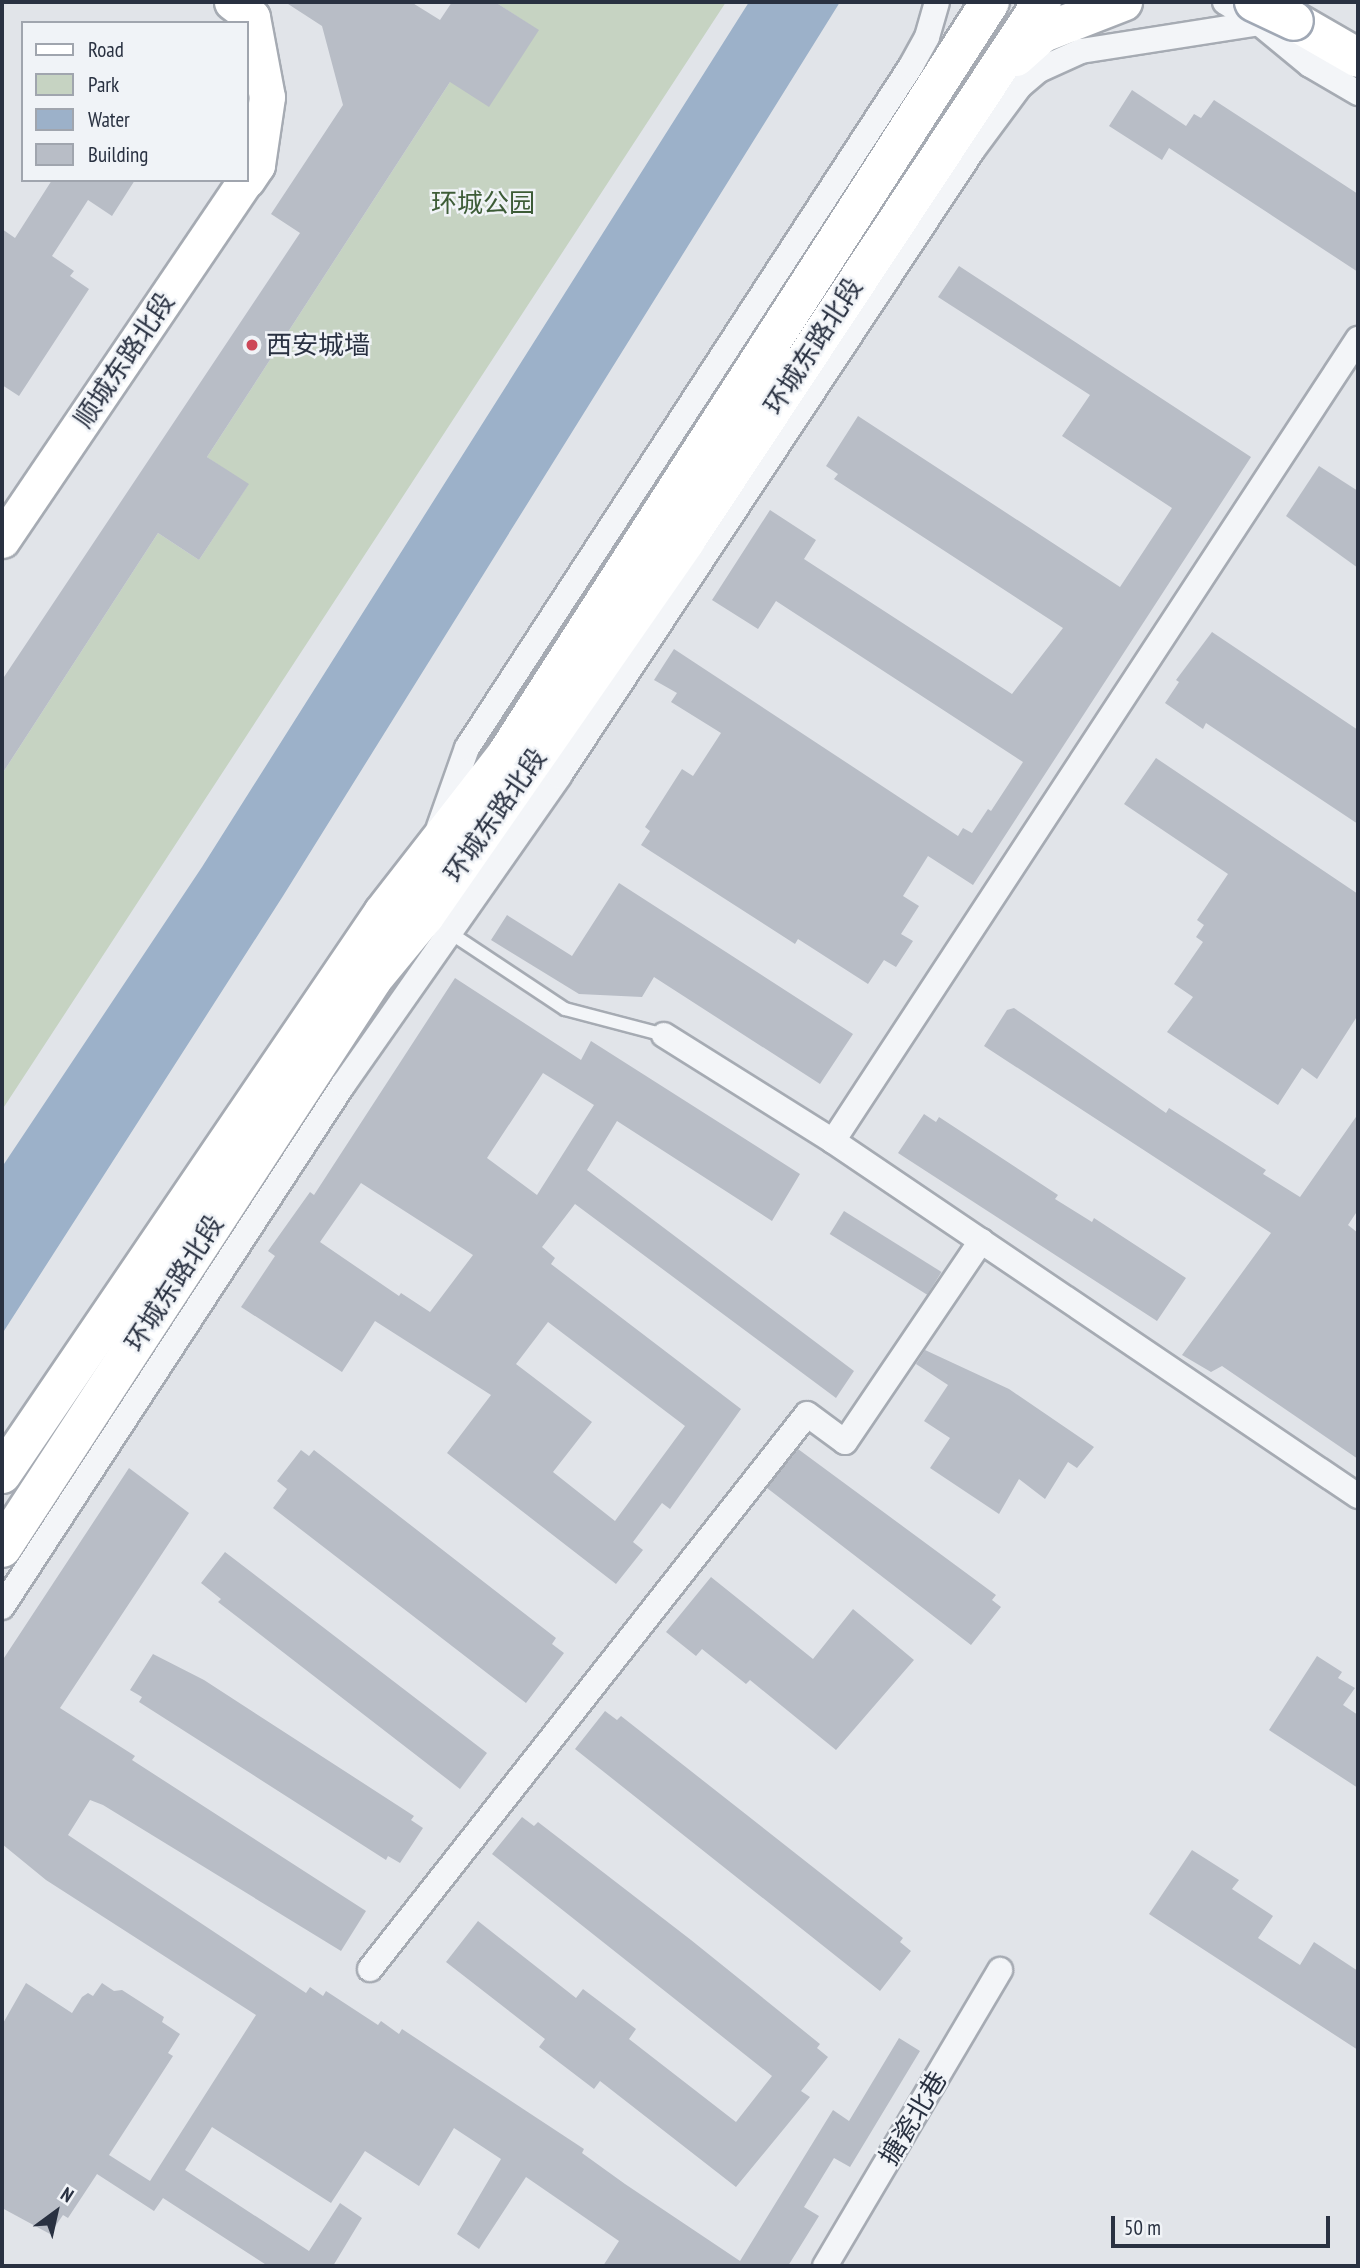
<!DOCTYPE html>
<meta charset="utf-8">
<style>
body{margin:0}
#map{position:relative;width:1360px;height:2268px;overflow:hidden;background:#e1e4e9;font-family:"PT Sans Narrow","Noto Sans SC",sans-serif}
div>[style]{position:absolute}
.green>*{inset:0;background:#c6d3c2}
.water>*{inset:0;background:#9cb1c9}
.building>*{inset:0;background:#b8bdc6;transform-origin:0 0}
.roads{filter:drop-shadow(2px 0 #a6abb3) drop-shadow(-2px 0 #a6abb3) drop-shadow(0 2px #a6abb3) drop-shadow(0 -2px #a6abb3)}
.lane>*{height:12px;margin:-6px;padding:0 6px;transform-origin:6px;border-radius:6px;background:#f3f5f8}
.street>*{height:24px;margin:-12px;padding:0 12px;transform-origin:12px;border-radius:12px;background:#f3f5f8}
.secondary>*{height:35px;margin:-17.5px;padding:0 17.5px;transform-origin:17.5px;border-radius:17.5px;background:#fff}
.primary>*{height:38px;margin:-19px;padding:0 19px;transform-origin:19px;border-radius:19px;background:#fff}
.bridges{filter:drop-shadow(2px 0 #a0a8b5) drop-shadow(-2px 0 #a0a8b5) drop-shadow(0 2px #a0a8b5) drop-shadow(0 -2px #a0a8b5)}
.primary-bridge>*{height:38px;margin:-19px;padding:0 19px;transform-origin:19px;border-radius:19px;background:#fff}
.dots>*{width:19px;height:19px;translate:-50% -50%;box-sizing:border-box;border:4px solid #f0f3f7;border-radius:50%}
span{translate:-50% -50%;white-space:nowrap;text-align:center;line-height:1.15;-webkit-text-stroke:5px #f0f3f7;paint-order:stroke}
.park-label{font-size:26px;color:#3d5c37}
.poi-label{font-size:26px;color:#293141}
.left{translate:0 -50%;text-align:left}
.street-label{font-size:26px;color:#293141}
.frame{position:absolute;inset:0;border:4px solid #293141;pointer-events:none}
.legend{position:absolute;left:21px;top:21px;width:228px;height:161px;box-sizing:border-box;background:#f0f3f7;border:2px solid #a0a5ae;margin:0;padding:9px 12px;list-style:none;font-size:21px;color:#293141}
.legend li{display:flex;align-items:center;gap:14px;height:35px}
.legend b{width:35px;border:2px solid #a0a5ae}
.north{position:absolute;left:21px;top:2177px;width:70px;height:70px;-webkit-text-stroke:5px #f0f3f7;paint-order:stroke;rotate:33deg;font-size:19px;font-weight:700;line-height:28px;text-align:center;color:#293141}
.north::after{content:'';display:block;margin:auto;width:24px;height:32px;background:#293141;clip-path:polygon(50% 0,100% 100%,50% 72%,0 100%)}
.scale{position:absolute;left:1111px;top:2216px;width:219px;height:32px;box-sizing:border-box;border:4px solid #293141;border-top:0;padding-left:9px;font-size:21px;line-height:24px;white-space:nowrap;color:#293141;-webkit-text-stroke:5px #f0f3f7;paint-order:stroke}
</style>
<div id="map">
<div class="green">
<i style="clip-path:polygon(495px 2px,726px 2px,2px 1110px,2px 774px,158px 533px,199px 560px,248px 485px,207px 457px,450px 82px,538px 30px)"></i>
</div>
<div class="water">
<i style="clip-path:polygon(749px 2px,840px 2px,283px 896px,2px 1334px,2px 1167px,202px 867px)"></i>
</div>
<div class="building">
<i style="clip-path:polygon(285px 2px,411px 2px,440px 20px,452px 2px,495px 2px,539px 30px,489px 107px,450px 82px,207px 457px,249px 484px,199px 560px,158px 533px,2px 774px,2px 680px,300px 233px,271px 214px,343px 105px,322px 26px)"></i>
<i style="clip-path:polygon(1132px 90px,1186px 126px,1194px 114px,1201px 118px,1214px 100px,1358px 194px,1358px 272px,1169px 148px,1162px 160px,1109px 126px)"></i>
<i style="clip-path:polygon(52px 180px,135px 180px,112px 216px,88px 200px,52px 256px,74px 271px,70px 276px,89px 289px,19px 396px,2px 385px,2px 229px,15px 238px)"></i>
<i style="clip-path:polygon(959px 266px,1251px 457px,973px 885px,928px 856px,903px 896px,919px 906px,901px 934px,913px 941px,896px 967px,884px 960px,868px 984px,798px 939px,795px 944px,641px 845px,650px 831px,645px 827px,682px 769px,693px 776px,721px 733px,671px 702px,677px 693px,654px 680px,674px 649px,958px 836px,963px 828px,972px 833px,988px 809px,991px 811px,1023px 762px,776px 601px,758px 629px,712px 600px,770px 510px,816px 540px,804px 559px,1012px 694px,1063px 628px,834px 479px,838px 474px,826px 466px,858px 416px,1120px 587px,1172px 508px,1062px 436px,1090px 395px,938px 297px)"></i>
<i style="clip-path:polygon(1319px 466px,1358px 491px,1358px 568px,1286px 516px)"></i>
<i style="clip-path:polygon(1212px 632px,1358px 730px,1358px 824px,1206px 723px,1203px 729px,1165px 703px,1179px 682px,1176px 680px)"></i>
<i style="clip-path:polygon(1156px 758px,1358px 894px,1358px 1015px,1317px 1079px,1302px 1068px,1278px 1105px,1167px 1032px,1193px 997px,1174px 984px,1203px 942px,1196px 937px,1204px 925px,1197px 920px,1228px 874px,1124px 804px)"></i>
<i style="clip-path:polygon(619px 883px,853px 1034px,820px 1084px,654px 977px,642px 997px,579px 994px,491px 940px,507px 915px,572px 956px)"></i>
<i style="clip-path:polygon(evenodd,455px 978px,581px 1060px,591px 1041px,800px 1174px,772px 1221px,617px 1121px,587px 1170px,854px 1371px,836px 1398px,575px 1204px,542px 1247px,555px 1258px,551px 1264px,741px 1409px,670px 1509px,662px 1503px,633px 1542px,643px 1550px,616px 1584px,447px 1453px,491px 1395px,375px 1321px,342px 1372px,241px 1307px,275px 1256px,268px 1251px,310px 1192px,314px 1195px,455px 978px,543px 1073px,594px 1105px,537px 1195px,487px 1158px,543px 1073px,455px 978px,361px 1183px,473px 1255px,430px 1312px,401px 1293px,399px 1296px,320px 1242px,361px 1183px,455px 978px,548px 1322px,685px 1426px,615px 1521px,553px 1472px,592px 1422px,516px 1364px,548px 1322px)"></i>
<i style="clip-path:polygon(1014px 1008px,1166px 1113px,1169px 1108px,1266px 1170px,1263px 1174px,1300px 1197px,1358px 1114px,1358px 1210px,1348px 1225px,1358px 1233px,1358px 1459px,1222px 1366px,1211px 1372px,1182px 1355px,1271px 1233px,984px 1046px,1007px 1010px)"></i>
<i style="clip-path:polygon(924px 1114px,936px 1122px,939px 1117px,1058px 1195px,1055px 1199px,1092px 1222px,1094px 1218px,1186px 1278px,1157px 1321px,898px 1153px)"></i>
<i style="left:844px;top:1211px;width:115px;height:27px;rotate:32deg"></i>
<i style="clip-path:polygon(925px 1350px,1009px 1389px,1094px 1447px,1077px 1468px,1068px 1462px,1045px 1499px,1019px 1479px,999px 1514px,930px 1468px,950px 1438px,924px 1421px,948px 1385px,916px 1364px)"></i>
<i style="clip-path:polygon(798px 1449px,996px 1595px,992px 1600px,1001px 1607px,971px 1645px,767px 1488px)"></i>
<i style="clip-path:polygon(301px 1450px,309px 1456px,314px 1450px,556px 1638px,552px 1644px,564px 1653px,526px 1703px,273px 1508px,287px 1489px,277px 1481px)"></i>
<i style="clip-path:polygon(129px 1468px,189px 1513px,60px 1708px,135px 1756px,132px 1760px,366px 1911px,341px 1951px,103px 1805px,90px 1800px,68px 1835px,306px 1993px,310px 1987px,323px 1996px,326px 1991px,378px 2025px,381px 2021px,399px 2034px,402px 2029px,584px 2149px,582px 2153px,625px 2184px,740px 2261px,833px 2110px,849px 2121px,899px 2038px,920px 2051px,850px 2167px,834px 2158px,804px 2207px,819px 2216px,788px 2266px,603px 2266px,619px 2241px,526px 2177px,479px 2249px,457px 2234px,501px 2159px,454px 2128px,419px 2186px,365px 2151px,331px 2203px,212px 2127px,185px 2170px,309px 2251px,340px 2203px,362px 2218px,333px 2266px,268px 2266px,163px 2198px,154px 2211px,97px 2174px,68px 2218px,63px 2215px,50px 2234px,2px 2208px,2px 2025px,26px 1983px,72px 2013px,82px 1997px,88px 1993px,93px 1996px,102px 1983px,114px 1991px,122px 1990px,164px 2017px,162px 2022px,180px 2034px,168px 2053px,173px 2056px,109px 2155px,150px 2181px,256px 2015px,46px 1880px,2px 1844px,2px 1661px)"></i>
<i style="clip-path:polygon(225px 1552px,487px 1753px,460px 1789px,218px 1602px,221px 1599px,201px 1583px)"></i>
<i style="clip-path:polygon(711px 1577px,813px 1659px,853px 1609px,914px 1660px,836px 1750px,750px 1680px,746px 1684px,702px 1649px,696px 1656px,666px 1632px)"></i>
<i style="clip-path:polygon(153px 1654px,204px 1680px,414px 1816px,411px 1820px,423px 1828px,400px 1863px,388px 1856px,386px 1860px,139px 1702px,142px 1697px,130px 1690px)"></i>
<i style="clip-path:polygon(1317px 1656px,1342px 1672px,1338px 1678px,1355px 1688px,1343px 1705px,1358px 1715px,1358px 1788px,1269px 1730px)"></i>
<i style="clip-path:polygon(605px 1711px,617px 1720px,621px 1716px,903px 1938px,900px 1942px,911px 1951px,880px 1991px,575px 1749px)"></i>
<i style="clip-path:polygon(522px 1817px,534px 1826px,538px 1822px,691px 1940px,820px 2044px,817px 2048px,828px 2057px,801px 2091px,810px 2097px,736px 2187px,600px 2081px,594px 2089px,539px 2047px,545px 2039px,446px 1962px,478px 1921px,576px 1998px,583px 1989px,636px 2029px,629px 2039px,736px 2122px,772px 2076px,492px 1854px)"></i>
<i style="clip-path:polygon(1192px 1850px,1239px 1880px,1232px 1889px,1273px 1916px,1258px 1938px,1300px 1965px,1314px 1942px,1358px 1971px,1358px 2050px,1149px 1914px)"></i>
</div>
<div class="roads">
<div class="lane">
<i style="left:449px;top:932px;width:139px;rotate:33.6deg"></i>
<i style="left:565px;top:1009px;width:102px;rotate:14.7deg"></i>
</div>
<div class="street">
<i style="left:1225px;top:2px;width:40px;rotate:32deg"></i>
<i style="left:1259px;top:23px;width:66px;rotate:39.5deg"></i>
<i style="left:1310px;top:65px;width:56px;rotate:30.3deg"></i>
<i style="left:439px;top:827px;width:84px;rotate:-70.5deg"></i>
<i style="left:467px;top:748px;width:814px;rotate:-56.93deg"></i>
<i style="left:911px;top:66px;width:33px;rotate:-61deg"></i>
<i style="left:927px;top:37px;width:36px;rotate:-74deg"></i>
<i style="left:664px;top:1035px;width:199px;rotate:32.1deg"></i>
<i style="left:833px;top:1141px;width:634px;rotate:34.07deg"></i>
<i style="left:833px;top:1141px;width:959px;rotate:-56.79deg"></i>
<i style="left:2px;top:1607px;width:624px;rotate:-56.85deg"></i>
<i style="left:343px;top:1085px;width:377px;rotate:-55deg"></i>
<i style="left:559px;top:776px;width:749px;rotate:-56.54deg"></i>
<i style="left:972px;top:151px;width:81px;rotate:-53.6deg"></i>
<i style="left:1020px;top:86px;width:25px;rotate:-40deg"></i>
<i style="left:1039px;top:70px;width:46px;rotate:-24.3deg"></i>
<i style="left:1081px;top:51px;width:180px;rotate:-8.9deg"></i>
<i style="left:1259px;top:23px;width:29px;rotate:-25deg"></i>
<i style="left:370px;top:1969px;width:706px;rotate:-51.78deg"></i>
<i style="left:807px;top:1414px;width:47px;rotate:36.4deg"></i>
<i style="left:845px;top:1442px;width:243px;rotate:-55.9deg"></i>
<i style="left:825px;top:2266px;width:344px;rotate:-59.4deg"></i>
</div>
<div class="secondary">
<i style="left:232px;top:2px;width:25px;rotate:37deg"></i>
<i style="left:252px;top:17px;width:81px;rotate:79.4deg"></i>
<i style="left:267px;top:97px;width:69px;rotate:98.4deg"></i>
<i style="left:257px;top:165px;width:18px;rotate:124deg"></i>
<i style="left:2px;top:540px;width:435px;rotate:-55.9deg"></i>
</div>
<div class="primary">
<i style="left:1294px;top:21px;width:74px;rotate:30deg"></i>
<i style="left:1016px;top:57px;width:36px;rotate:-42deg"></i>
<i style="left:1043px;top:33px;width:86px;rotate:-21.2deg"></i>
<i style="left:2px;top:1474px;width:678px;rotate:-55.82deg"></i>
<i style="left:383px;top:913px;width:200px;rotate:-52.1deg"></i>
<i style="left:506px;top:755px;width:895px;rotate:-57.27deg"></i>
<i style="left:2px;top:1548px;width:679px;rotate:-56.89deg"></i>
<i style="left:373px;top:979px;width:82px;rotate:-50.5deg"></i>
<i style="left:425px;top:916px;width:458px;rotate:-55.2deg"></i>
<i style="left:686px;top:540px;width:645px;rotate:-56.51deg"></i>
</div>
</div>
<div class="bridges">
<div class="primary-bridge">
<i style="left:1254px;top:2px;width:44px;rotate:25.4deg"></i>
</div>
</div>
<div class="dots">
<i style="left:252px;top:345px;background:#cd4758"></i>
</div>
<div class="park-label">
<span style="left:483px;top:203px">环城公园</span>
</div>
<div class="poi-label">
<span class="left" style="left:266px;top:345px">西安城墙</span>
</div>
<div class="street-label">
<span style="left:813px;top:346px;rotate:-57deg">环城东路北段</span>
<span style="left:124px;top:360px;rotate:-56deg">顺城东路北段</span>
<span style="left:495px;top:815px;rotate:-55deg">环城东路北段</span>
<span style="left:174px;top:1283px;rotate:-57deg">环城东路北段</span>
<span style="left:913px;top:2118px;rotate:-59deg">搪瓷北巷</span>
</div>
<div class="frame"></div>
<ul class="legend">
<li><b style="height:9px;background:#fff"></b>Road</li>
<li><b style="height:19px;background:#c6d3c2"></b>Park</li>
<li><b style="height:19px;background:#9cb1c9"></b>Water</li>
<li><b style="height:19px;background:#b8bdc6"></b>Building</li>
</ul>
<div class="north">N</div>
<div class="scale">50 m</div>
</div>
